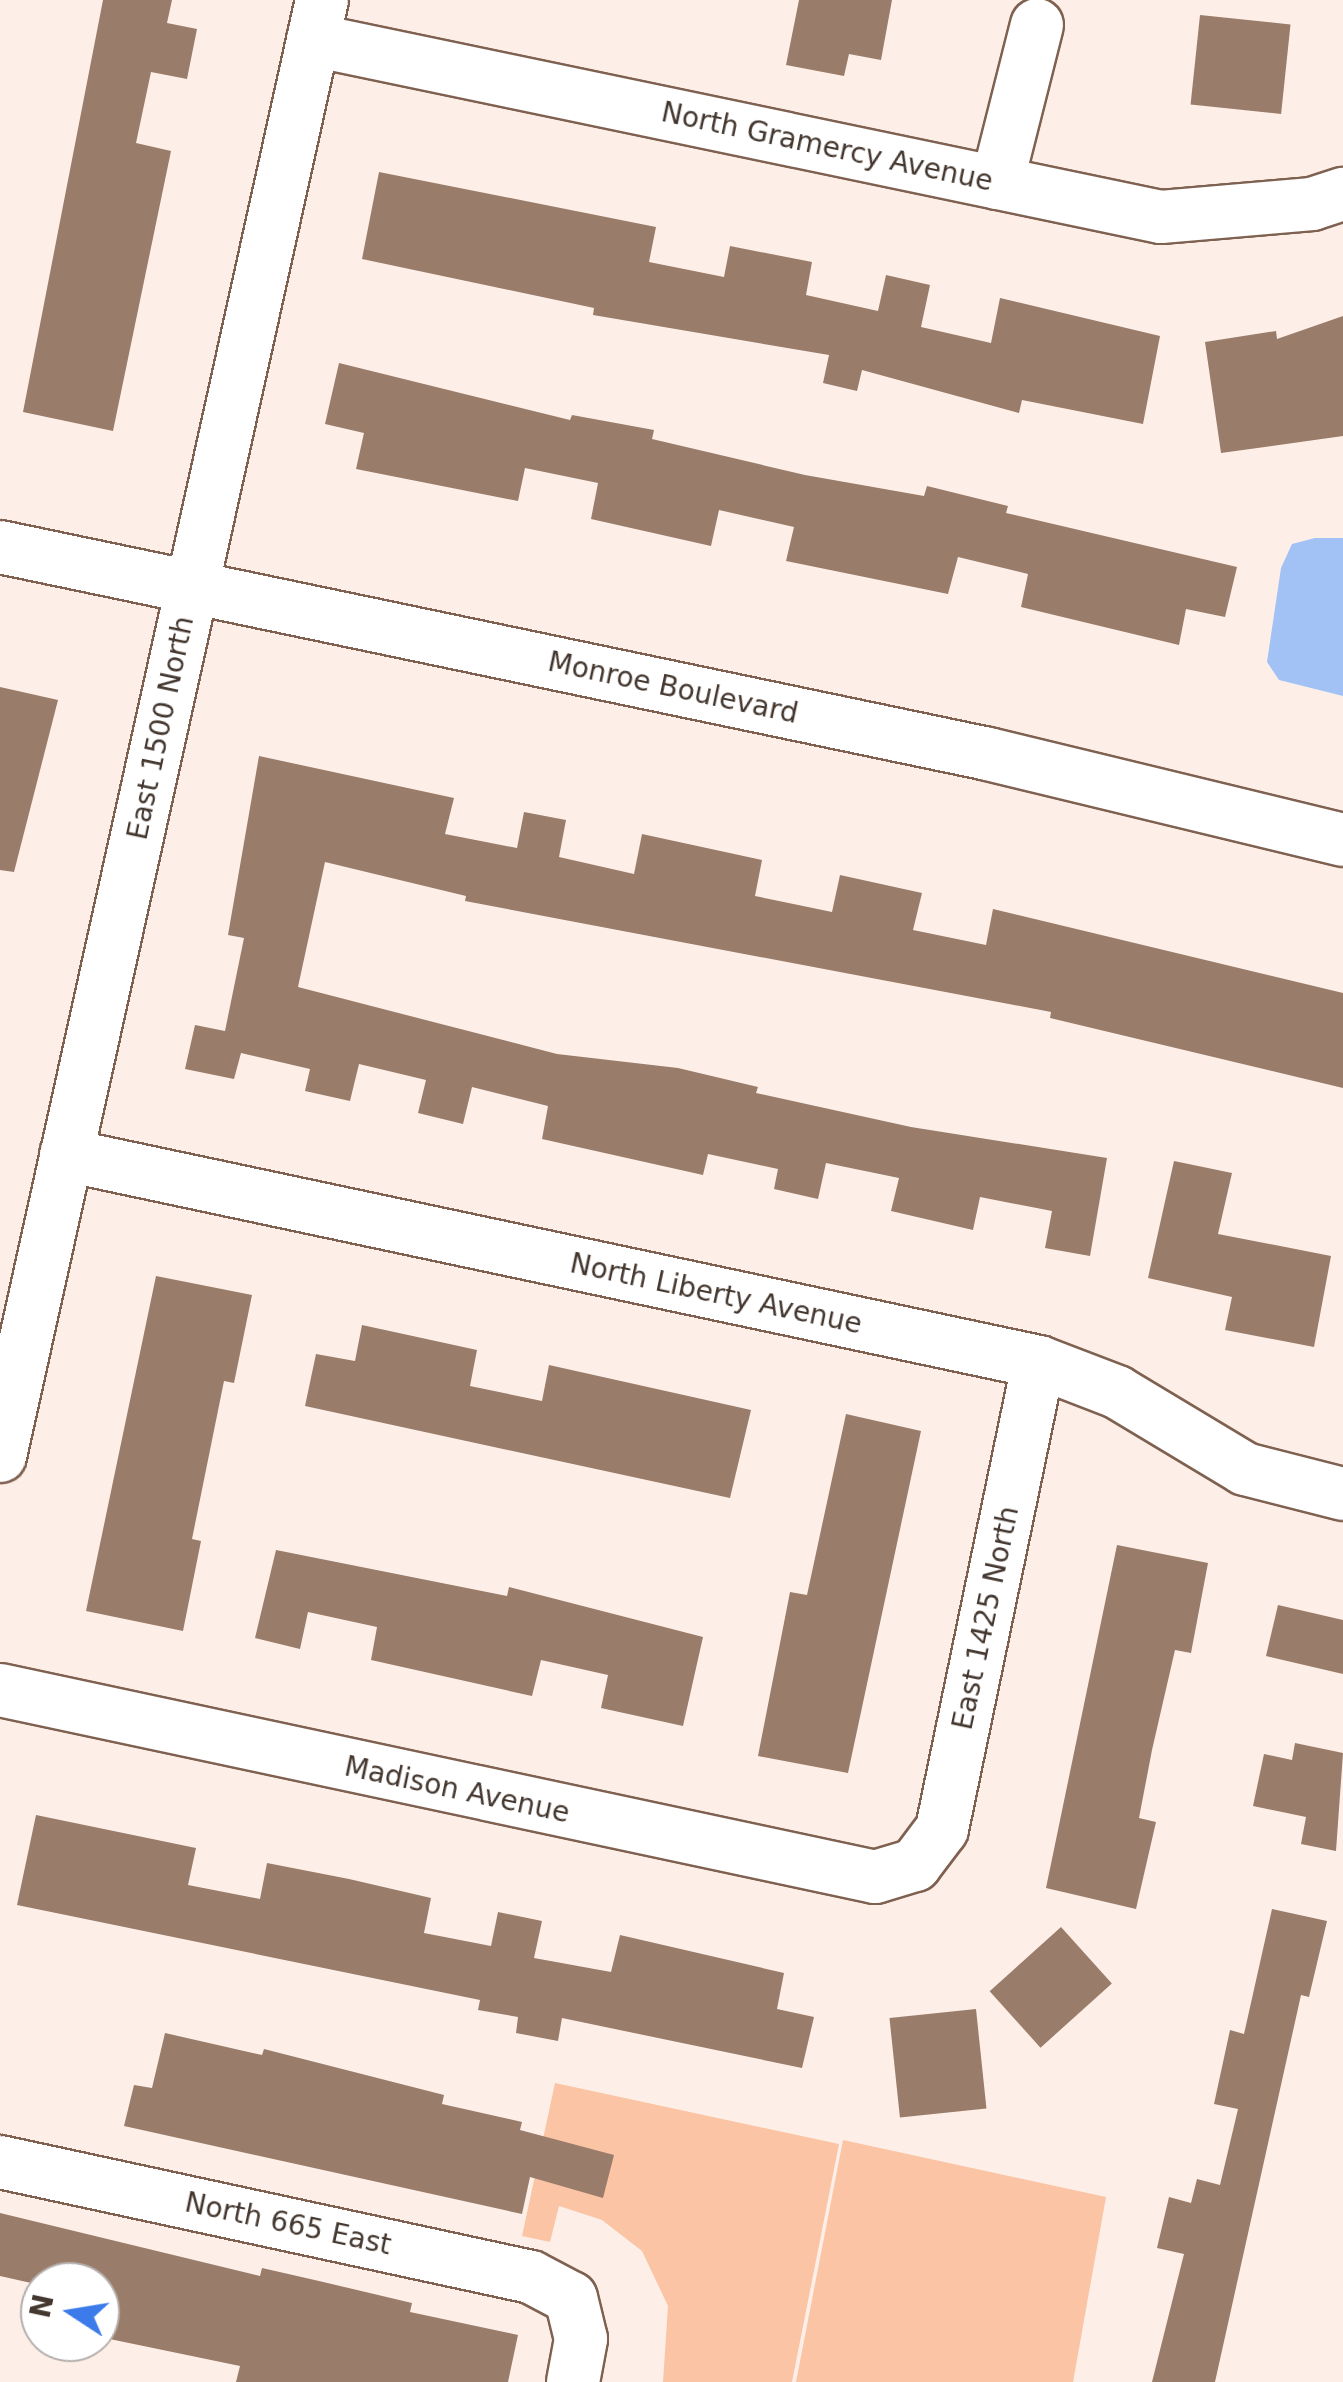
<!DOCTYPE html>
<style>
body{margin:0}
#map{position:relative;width:1343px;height:2382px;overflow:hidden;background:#fdefe7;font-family:"DejaVu Sans",sans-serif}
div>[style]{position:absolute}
.green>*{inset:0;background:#fac4a5}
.water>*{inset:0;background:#a2c1f5}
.building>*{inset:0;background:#9a7c6a;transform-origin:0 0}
.roads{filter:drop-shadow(2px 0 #7f6151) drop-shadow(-2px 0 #7f6151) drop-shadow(0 2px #7f6151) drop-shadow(0 -2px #7f6151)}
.minor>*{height:52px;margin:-26px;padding:0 26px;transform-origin:26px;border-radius:26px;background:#fff}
span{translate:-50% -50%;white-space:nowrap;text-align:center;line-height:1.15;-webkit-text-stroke:10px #fff;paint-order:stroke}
.street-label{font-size:28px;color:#44372f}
.north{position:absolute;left:20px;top:2262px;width:100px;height:100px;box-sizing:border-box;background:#fff;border:2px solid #b4afac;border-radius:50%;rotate:282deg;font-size:28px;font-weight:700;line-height:40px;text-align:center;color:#44372f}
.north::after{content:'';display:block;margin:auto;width:35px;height:45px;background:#3c7be9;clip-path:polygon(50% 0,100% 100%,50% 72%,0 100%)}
</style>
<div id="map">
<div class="green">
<i style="clip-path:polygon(555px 2083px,839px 2144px,792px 2382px,663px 2382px,668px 2306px,642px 2251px,602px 2220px,559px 2206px,550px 2242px,522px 2236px)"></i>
<i style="clip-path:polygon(843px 2140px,1106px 2197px,1073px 2382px,796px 2382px)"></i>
</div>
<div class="water">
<i style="clip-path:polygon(1315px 538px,1343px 538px,1343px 696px,1279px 680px,1267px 662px,1281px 568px,1292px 544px)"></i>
</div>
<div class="building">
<i style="clip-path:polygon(103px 0,172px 0,167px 23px,197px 29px,187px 79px,151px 72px,136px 143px,171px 151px,113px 431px,23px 412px)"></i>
<i style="clip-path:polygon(799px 0,892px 0,881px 60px,849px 54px,844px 76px,786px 65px)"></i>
<i style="left:1200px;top:15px;width:91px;height:90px;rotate:6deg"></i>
<i style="clip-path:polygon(379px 172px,656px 227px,649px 262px,724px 277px,730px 246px,812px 262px,806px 295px,878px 311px,886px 275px,930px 285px,921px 327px,991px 343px,1000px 298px,1160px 336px,1143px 424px,1022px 400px,1019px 413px,862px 370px,857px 391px,823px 383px,829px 355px,593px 315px,594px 308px,362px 259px)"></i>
<i style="clip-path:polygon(1343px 316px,1343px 436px,1221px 453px,1205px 342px,1276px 331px,1277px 339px)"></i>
<i style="clip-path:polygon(339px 363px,570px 420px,572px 415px,654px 430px,652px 439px,805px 475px,924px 496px,927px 486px,1008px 506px,1006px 513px,1237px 567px,1225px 617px,1186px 609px,1179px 645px,1021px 607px,1028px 574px,958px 557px,948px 594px,786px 561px,794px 527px,719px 510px,711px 546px,591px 519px,598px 483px,525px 468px,518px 501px,356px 469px,364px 433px,325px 424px)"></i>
<i style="clip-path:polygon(0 687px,58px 700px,14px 872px,0 870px)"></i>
<i style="clip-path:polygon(259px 756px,454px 798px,445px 834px,517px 848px,524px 812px,566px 820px,559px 857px,634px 874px,642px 834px,762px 860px,755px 896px,832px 912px,840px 875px,922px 893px,913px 930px,986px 945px,993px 909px,1343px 993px,1343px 1088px,1050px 1018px,1051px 1012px,465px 901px,466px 896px,325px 862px,298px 987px,557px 1054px,678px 1068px,758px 1087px,756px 1093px,911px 1127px,1107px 1158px,1090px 1256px,1045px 1248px,1052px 1211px,980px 1197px,973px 1230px,891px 1211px,899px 1178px,826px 1163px,818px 1199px,774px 1189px,778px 1169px,708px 1154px,703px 1175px,542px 1139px,548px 1106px,472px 1087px,463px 1124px,418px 1113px,426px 1080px,359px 1064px,350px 1101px,305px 1091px,310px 1069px,241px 1053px,234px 1079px,185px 1069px,195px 1025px,225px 1031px,244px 938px,228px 935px)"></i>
<i style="clip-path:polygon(1174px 1161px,1232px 1173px,1218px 1234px,1331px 1256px,1314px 1347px,1225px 1330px,1232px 1297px,1148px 1278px)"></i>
<i style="clip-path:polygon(156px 1276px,252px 1295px,234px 1383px,224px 1381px,192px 1539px,201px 1541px,183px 1631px,86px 1611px)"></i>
<i style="clip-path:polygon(362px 1325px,477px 1350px,470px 1386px,542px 1401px,549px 1365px,751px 1410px,730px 1498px,305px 1406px,316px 1354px,355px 1361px)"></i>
<i style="clip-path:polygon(846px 1414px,921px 1431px,848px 1773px,758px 1756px,790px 1592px,807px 1595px)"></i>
<i style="clip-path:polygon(1117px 1545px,1208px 1563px,1191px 1653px,1175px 1650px,1152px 1750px,1139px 1818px,1156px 1822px,1136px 1909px,1046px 1888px)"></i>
<i style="clip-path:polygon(276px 1550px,507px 1596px,509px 1587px,703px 1637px,683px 1726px,601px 1708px,608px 1675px,541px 1660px,532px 1696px,371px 1660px,377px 1627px,308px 1612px,300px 1649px,255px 1638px)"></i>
<i style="clip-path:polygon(1278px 1605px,1343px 1620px,1343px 1674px,1266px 1656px)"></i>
<i style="clip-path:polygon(1295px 1743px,1343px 1753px,1336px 1851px,1301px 1844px,1306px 1817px,1253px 1806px,1264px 1754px,1292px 1760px)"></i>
<i style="clip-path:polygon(36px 1815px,196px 1848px,188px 1885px,260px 1899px,267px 1863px,349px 1879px,431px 1898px,424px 1933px,491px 1946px,498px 1912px,542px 1921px,534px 1958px,611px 1972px,620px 1935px,784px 1973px,777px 2009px,814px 2017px,802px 2068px,562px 2018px,558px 2041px,516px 2033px,518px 2017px,478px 2010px,480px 2000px,17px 1905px)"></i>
<i style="clip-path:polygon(1272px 1909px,1327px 1921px,1309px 1997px,1301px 1995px,1215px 2382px,1152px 2382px,1184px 2254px,1157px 2248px,1169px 2197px,1191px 2203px,1197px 2179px,1220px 2185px,1238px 2109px,1214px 2104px,1230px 2030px,1244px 2034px)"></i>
<i style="left:1061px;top:1927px;width:76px;height:96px;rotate:48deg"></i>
<i style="left:976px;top:2009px;width:100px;height:87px;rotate:84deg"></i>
<i style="clip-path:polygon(165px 2033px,262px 2055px,264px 2049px,444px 2095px,442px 2104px,522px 2122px,520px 2130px,614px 2155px,603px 2198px,530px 2177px,522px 2214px,124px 2126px,134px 2085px,152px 2088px)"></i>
<i style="clip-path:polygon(0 2213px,260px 2276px,262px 2268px,319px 2281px,412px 2303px,410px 2312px,518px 2335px,508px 2382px,236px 2382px,240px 2366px,100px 2337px,100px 2282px,40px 2285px,0 2276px)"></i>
<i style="clip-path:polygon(40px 2327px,40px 2342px,86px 2342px,84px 2354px,36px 2343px)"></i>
</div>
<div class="roads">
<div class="minor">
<i style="left:313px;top:40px;width:866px;rotate:11.79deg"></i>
<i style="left:1161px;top:217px;width:152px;rotate:-4.9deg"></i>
<i style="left:1312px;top:204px;width:33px;rotate:-18deg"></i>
<i style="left:997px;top:183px;width:163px;rotate:-75.8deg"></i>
<i style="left:0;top:547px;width:1009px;rotate:11.83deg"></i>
<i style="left:988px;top:754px;width:365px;rotate:13.6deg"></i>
<i style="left:66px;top:1155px;width:995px;rotate:12.01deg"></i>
<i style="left:1039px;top:1362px;width:84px;rotate:21deg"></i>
<i style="left:1117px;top:1392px;width:149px;rotate:31deg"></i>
<i style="left:1245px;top:1469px;width:101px;rotate:14.3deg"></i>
<i style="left:0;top:1456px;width:1491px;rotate:-77.53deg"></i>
<i style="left:0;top:1690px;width:895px;rotate:12.06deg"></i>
<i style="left:875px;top:1877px;width:42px;rotate:-16.7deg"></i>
<i style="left:915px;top:1865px;width:45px;rotate:-53.1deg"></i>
<i style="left:942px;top:1829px;width:477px;rotate:-78.3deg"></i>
<i style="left:0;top:2162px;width:543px;rotate:12.22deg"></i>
<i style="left:531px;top:2277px;width:45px;rotate:27.7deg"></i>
<i style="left:571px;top:2298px;width:42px;rotate:76.3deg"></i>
<i style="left:581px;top:2339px;width:44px;rotate:100.5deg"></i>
</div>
</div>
<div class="street-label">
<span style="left:827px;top:147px;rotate:12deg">North Gramercy Avenue</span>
<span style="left:673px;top:688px;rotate:12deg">Monroe Boulevard</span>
<span style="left:161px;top:728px;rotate:-78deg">East 1500 North</span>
<span style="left:716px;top:1294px;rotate:12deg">North Liberty Avenue</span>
<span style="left:986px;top:1618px;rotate:-78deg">East 1425 North</span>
<span style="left:457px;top:1790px;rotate:12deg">Madison Avenue</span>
<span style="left:288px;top:2224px;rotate:12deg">North 665 East</span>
</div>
<div class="north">N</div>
</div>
